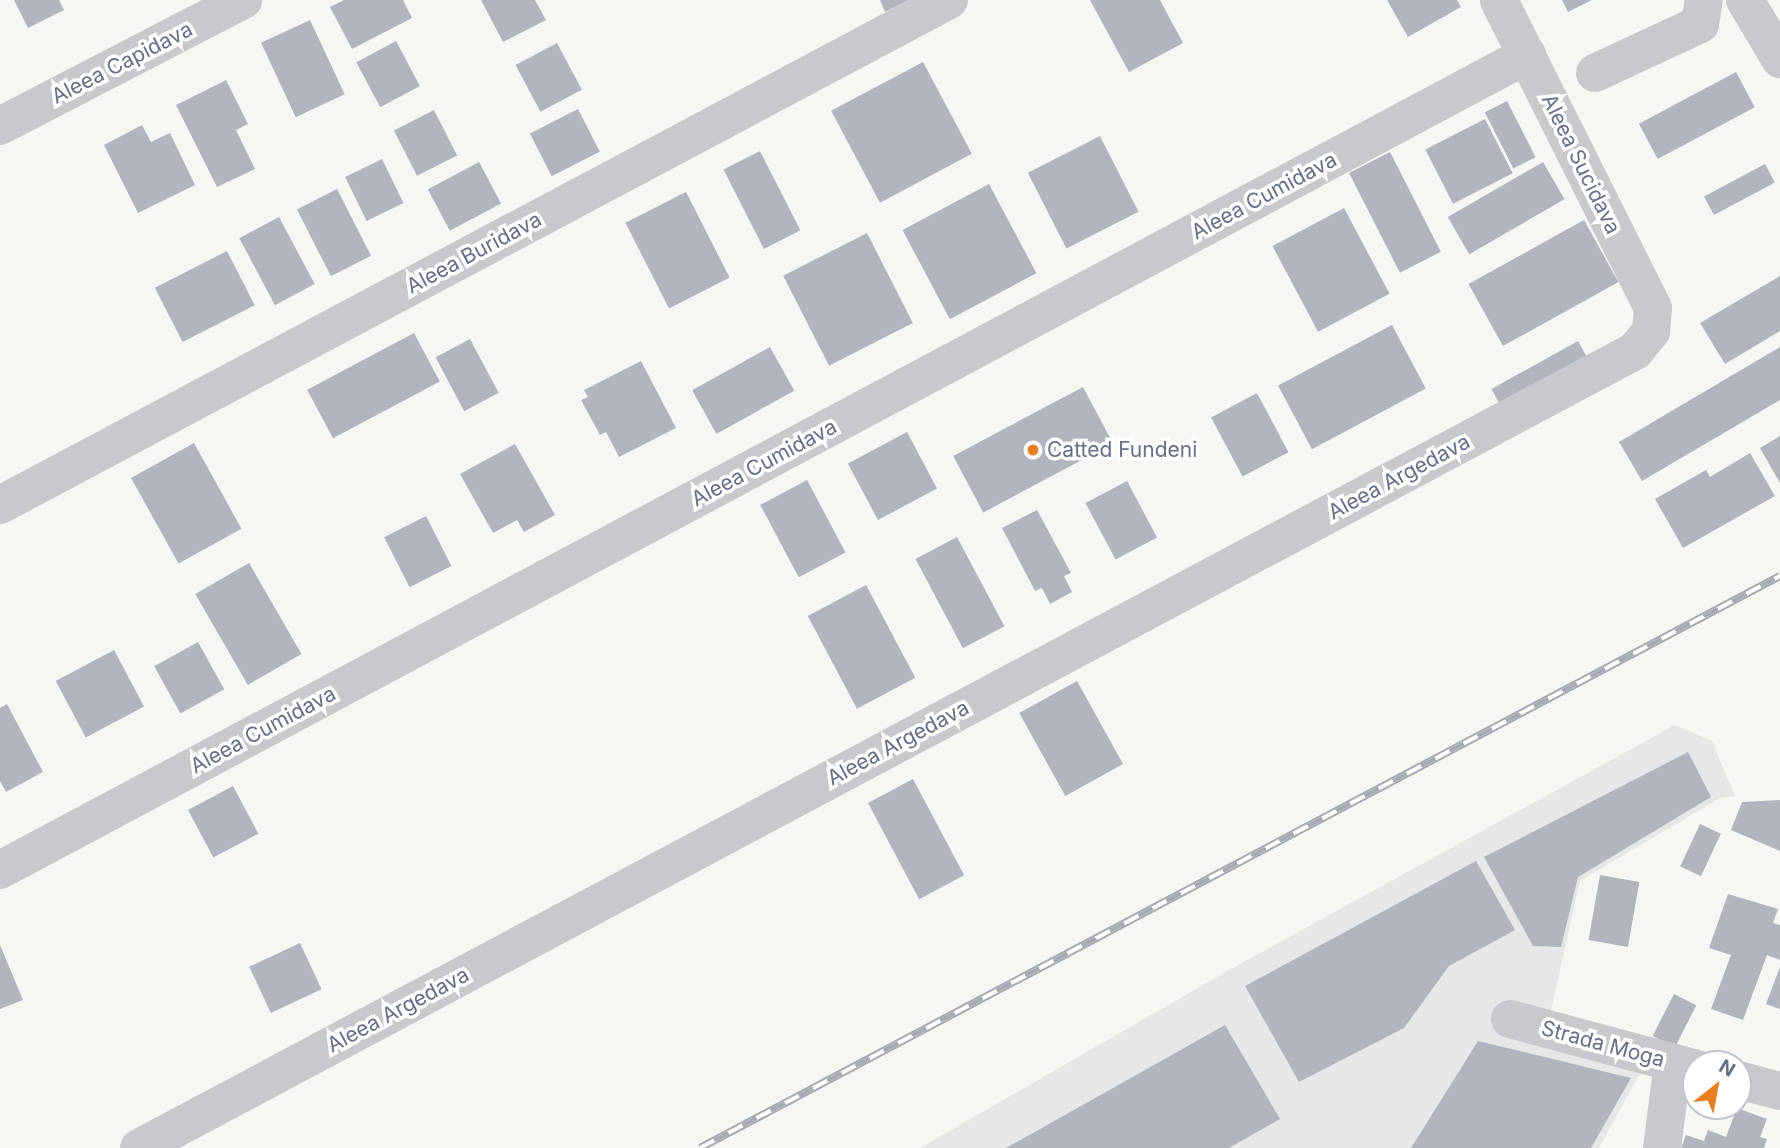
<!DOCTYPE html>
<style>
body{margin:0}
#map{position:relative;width:1780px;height:1148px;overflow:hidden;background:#f6f7f3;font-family:Inter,sans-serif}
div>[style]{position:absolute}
.built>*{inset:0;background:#e7e7e7}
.building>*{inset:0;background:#b1b5bd;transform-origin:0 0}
.minor>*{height:38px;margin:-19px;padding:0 19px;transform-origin:19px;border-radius:19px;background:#c7c9cd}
.rail>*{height:8px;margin-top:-4px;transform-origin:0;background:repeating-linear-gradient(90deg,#fff 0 16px,#a6aab1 0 32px);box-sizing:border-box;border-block:2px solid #a6aab1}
.dots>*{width:19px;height:19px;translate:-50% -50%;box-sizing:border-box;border:4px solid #fff;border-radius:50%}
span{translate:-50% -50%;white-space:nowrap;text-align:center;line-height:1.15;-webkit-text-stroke:7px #fff;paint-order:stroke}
.street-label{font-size:21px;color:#656f85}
.poi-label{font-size:21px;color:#656f85}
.left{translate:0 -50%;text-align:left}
.north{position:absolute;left:1682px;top:1050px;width:70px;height:70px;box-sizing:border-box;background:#fff;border:2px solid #c1c5ce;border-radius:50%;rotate:31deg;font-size:19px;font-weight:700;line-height:28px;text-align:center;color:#656f85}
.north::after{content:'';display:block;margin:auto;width:24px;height:32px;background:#e87f22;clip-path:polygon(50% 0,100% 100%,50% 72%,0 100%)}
</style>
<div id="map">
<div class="built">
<i style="clip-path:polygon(1675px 725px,1712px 741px,1735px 796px,1720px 798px,1580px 881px,1543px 1046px,1640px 1073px,1599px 1148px,920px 1148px,1229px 970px)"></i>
</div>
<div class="building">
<i style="clip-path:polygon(14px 0,59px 0,64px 10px,28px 28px)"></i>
<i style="clip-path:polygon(344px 0,403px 0,412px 18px,352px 49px,330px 7px)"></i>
<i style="clip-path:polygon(481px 0,535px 0,546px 20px,503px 42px)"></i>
<i style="clip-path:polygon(880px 0,909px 0,885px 12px)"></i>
<i style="clip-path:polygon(1090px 0,1160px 0,1183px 43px,1129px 72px)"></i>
<i style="clip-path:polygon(1387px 0,1457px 0,1461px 7px,1408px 37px)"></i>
<i style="clip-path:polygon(1562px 0,1592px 0,1568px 12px)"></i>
<i style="left:310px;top:20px;width:82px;height:54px;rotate:65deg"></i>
<i style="left:396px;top:41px;width:51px;height:45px;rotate:62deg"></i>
<i style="left:557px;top:43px;width:53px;height:47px;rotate:62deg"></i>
<i style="left:923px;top:62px;width:104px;height:104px;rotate:62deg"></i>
<i style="left:1736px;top:72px;width:40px;height:110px;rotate:62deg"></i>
<i style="clip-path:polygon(226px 80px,248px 124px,236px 130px,255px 169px,217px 187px,176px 105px)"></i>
<i style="left:1507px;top:101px;width:63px;height:25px;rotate:63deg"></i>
<i style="left:578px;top:109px;width:48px;height:54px;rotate:63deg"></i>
<i style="left:434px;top:110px;width:51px;height:45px;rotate:63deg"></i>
<i style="left:1485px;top:119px;width:61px;height:67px;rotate:63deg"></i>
<i style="clip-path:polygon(142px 125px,151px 142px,170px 133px,195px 185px,138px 213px,104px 145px)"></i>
<i style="left:1100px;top:136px;width:85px;height:81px;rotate:63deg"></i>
<i style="left:760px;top:151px;width:89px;height:41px;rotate:63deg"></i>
<i style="left:1390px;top:152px;width:112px;height:46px;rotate:63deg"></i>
<i style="left:382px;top:159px;width:49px;height:41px;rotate:64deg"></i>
<i style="left:479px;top:162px;width:47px;height:58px;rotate:62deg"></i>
<i style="left:1543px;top:162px;width:43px;height:110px;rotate:60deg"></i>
<i style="left:1765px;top:164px;width:21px;height:69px;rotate:62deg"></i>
<i style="left:989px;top:184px;width:101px;height:98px;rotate:62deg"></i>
<i style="left:337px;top:189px;width:75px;height:45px;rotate:63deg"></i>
<i style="left:686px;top:192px;width:96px;height:68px;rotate:63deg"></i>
<i style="left:1344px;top:208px;width:97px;height:81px;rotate:62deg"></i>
<i style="left:279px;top:217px;width:76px;height:45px;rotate:62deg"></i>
<i style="left:1584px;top:220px;width:71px;height:132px;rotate:61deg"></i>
<i style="left:867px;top:233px;width:101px;height:94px;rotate:63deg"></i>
<i style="left:227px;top:251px;width:61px;height:81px;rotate:63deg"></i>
<i style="clip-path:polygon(1780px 276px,1780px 331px,1725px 364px,1700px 323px)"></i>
<i style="left:1392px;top:325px;width:72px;height:129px;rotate:62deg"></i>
<i style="left:414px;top:333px;width:55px;height:121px;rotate:62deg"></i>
<i style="left:470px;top:339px;width:61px;height:39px;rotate:62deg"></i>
<i style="left:1578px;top:341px;width:25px;height:99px;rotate:61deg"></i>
<i style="left:770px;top:347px;width:50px;height:89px;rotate:61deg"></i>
<i style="clip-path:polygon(1780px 347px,1780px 400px,1642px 481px,1619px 442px)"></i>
<i style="clip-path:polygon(641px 361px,676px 428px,619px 457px,606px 432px,600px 435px,581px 400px,588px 397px,584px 390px)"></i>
<i style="left:1083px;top:387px;width:64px;height:147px;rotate:62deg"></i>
<i style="left:1257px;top:393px;width:67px;height:52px;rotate:62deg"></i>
<i style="left:907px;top:432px;width:64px;height:67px;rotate:62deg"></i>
<i style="clip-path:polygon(1780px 436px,1780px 483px,1760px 448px)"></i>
<i style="left:194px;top:443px;width:98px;height:72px;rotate:61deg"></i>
<i style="clip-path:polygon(515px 444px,555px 515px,524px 532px,517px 520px,493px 533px,460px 474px)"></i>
<i style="clip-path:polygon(1750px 453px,1775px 496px,1683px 548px,1655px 499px,1706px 470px,1710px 477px)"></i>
<i style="left:807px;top:480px;width:82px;height:53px;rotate:62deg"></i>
<i style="left:1127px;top:481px;width:64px;height:47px;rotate:62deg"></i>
<i style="clip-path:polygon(1037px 510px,1071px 573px,1064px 576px,1072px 592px,1050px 604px,1042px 588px,1035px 591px,1002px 528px)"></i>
<i style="left:426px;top:516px;width:56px;height:47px;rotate:63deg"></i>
<i style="left:957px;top:537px;width:101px;height:47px;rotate:62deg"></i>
<i style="left:249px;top:563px;width:105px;height:62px;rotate:60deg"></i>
<i style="left:866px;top:585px;width:105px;height:66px;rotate:62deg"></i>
<i style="left:198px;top:642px;width:54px;height:50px;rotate:61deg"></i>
<i style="left:114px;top:650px;width:64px;height:66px;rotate:62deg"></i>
<i style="left:1077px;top:681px;width:95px;height:66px;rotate:61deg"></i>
<i style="clip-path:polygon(7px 704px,43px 772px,6px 792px,0 781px,0 708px)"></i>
<i style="clip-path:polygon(1688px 752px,1711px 797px,1578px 877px,1561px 947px,1533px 946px,1484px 857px)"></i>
<i style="left:913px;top:779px;width:109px;height:51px;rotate:62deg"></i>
<i style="left:233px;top:786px;width:54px;height:51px;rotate:62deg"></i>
<i style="clip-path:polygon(1780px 800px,1780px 851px,1731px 830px,1742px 802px)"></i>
<i style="left:1700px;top:824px;width:23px;height:47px;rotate:25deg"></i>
<i style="clip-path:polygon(1476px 861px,1515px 930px,1449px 966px,1404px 1028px,1299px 1082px,1245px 986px)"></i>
<i style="left:1600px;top:875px;width:40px;height:66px;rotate:10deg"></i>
<i style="clip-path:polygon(1728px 894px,1778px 909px,1773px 923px,1780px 925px,1780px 960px,1767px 955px,1743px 1020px,1711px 1009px,1731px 955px,1709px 948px)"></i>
<i style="left:300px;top:943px;width:51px;height:56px;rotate:65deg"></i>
<i style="clip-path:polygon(0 945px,23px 1000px,0 1009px)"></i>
<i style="clip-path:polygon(1780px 967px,1780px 1009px,1766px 1004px)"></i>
<i style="left:1674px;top:994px;width:25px;height:47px;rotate:27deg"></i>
<i style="clip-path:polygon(1225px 1025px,1280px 1119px,1229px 1148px,1006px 1148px)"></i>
<i style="clip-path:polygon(1478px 1041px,1631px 1078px,1591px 1148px,1411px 1148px)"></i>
<i style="clip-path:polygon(1737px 1108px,1767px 1119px,1760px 1137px,1767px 1139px,1764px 1148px,1681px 1148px,1686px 1135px,1704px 1141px,1708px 1130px,1726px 1137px)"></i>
</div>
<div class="minor">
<i style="left:1745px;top:0;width:69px;rotate:59.3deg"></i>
<i style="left:1595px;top:73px;width:116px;rotate:-25deg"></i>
<i style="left:1700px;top:24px;width:24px;rotate:-81deg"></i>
<i style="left:0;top:126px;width:274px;rotate:-27.4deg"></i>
<i style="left:0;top:505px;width:1075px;rotate:-28.02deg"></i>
<i style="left:0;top:870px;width:1731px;rotate:-28.09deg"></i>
<i style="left:1510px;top:1019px;width:193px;rotate:15deg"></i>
<i style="left:1738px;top:1080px;width:43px;rotate:14.7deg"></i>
<i style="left:139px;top:1148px;width:1695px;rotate:-28.05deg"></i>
<i style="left:1635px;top:351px;width:26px;rotate:-51deg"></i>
<i style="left:1651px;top:331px;width:23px;rotate:-85deg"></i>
<i style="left:1653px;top:308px;width:344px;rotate:-116.6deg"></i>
<i style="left:1662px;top:1148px;width:86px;rotate:-82.6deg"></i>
</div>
<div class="rail">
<i style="left:700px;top:1148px;width:1222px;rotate:-27.91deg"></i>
</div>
<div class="dots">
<i style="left:1033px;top:450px;background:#e87f22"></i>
</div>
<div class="street-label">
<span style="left:122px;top:63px;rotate:-27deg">Aleea Capidava</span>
<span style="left:1581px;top:164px;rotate:64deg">Aleea Sucidava</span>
<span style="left:1264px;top:196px;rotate:-28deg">Aleea Cumidava</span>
<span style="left:474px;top:253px;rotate:-28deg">Aleea Buridava</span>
<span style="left:764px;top:463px;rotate:-28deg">Aleea Cumidava</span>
<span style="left:1399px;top:477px;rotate:-28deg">Aleea Argedava</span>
<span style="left:263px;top:730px;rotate:-28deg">Aleea Cumidava</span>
<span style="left:898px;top:743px;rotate:-28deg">Aleea Argedava</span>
<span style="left:398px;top:1010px;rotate:-28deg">Aleea Argedava</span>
<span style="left:1603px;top:1044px;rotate:15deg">Strada Moga</span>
</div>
<div class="poi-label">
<span class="left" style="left:1047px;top:450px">Catted Fundeni</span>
</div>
<div class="north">N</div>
</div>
